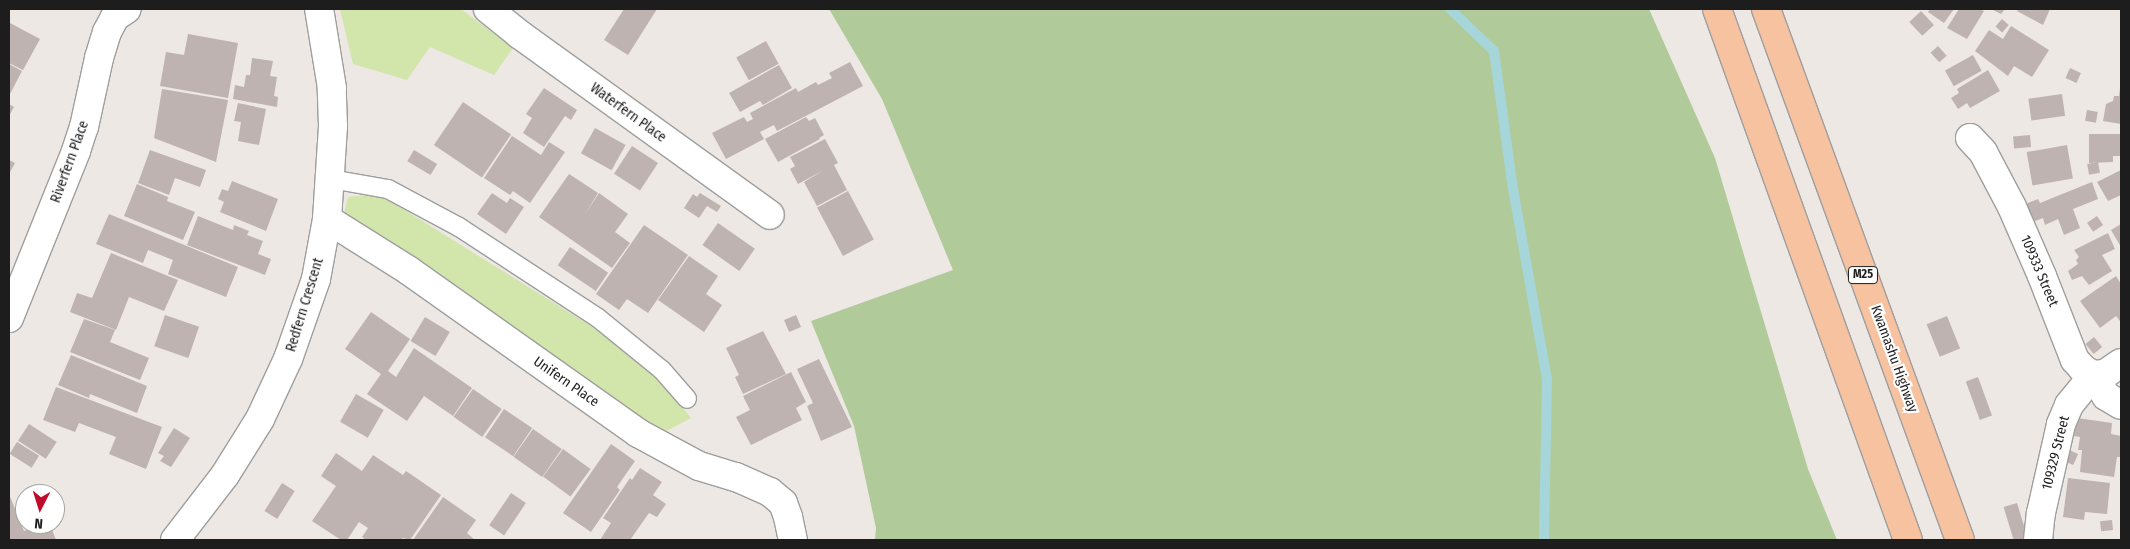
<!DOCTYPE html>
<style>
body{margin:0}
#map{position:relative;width:2130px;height:549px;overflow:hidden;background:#ede8e3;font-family:"Fira Sans Condensed",sans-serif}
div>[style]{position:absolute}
.grass>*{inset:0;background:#d2e5ab}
.forest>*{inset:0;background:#b0ca9a}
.stream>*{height:10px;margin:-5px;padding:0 5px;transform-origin:5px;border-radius:5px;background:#a6d6d9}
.building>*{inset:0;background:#beb3b0;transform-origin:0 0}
.roads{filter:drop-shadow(1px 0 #9e9e9e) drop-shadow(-1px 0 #9e9e9e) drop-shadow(0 1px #9e9e9e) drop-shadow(0 -1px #9e9e9e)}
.service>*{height:18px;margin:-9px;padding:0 9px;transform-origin:9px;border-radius:9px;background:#fff}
.minor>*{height:28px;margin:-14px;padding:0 14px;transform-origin:14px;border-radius:14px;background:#fff}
.primary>*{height:28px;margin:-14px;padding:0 14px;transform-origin:14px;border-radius:14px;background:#f6c2a0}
span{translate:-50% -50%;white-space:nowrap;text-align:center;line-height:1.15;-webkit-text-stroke:4.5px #fff;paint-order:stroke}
.shield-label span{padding:1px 4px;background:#fff;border:1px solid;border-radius:4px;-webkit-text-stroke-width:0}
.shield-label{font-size:12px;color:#1d1d1d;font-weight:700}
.street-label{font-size:14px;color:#1d1d1d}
.frame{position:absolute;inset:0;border:10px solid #1d1d1d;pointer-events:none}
.north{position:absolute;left:15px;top:484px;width:50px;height:50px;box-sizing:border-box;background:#fff;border:1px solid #a5a5a5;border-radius:50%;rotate:185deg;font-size:14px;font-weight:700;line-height:20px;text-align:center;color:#1d1d1d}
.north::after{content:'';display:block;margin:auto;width:18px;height:22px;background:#be0c2a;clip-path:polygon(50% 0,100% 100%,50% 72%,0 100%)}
</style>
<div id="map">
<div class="grass">
<i style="clip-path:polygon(340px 9px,461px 9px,513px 48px,494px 75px,430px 47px,407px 80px,353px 64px)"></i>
<i style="clip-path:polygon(379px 194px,599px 331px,663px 384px,691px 418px,661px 434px,344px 213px,348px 197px)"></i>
</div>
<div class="forest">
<i style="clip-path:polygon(829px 9px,1649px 9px,1715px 158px,1808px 469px,1837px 540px,875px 540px,876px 528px,854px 426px,811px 321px,953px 270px,882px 99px)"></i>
</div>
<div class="stream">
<i style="left:1450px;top:9px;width:61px;rotate:43.7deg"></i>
<i style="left:1494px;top:51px;width:133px;rotate:82.2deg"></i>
<i style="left:1512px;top:183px;width:200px;rotate:79.9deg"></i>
<i style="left:1547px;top:380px;width:160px;rotate:91.1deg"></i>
</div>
<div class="building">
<i style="clip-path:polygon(624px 9px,657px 9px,628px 55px,604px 40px)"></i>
<i style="clip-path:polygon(1930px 9px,1954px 9px,1944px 23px,1928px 12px)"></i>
<i style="clip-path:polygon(1959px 9px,1980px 9px,1984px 11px,1967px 39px,1947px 28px)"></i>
<i style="clip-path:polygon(1991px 9px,2005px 9px,2001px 14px)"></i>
<i style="clip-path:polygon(2018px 9px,2050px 9px,2043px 25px,2017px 11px)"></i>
<i style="left:1921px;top:11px;width:19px;height:16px;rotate:47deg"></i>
<i style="left:2002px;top:19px;width:9px;height:10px;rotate:41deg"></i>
<i style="clip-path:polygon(10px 23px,40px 39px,23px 70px,9px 63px)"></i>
<i style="clip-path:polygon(2011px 26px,2049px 50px,2032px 77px,2014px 66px,2008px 76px,1975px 51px,1989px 30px,2003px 39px)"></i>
<i style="clip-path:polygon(188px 34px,238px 43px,228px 98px,160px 86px,166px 52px,184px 55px)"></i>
<i style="left:766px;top:41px;width:26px;height:34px;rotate:61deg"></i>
<i style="left:1938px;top:46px;width:13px;height:10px;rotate:48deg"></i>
<i style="left:1973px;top:55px;width:18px;height:32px;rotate:61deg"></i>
<i style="clip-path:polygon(252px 58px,273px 61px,270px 76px,277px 77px,274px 96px,278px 97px,277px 107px,233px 99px,235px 85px,244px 87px,246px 75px,250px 75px)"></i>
<i style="clip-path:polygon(850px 62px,863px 86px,777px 131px,774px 125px,760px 132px,764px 139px,726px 159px,712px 133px,744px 117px,747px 122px,753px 119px,750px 113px,796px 88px,798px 92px,816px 82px,818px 85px,832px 78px,829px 73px)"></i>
<i style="clip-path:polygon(9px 64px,22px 71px,9px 96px)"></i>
<i style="clip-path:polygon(779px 65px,792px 88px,763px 105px,760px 101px,740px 112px,729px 93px)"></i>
<i style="left:2070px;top:68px;width:12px;height:11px;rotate:24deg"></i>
<i style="clip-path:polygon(1988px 70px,2000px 91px,1970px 108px,1967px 103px,1958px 109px,1951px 98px,1959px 93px,1957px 89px)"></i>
<i style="clip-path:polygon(544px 88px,577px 110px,571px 120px,565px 116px,544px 147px,523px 133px,532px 118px,526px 114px)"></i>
<i style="clip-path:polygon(2120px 88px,2121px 124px,2103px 121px,2106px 104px,2113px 101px,2114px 96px,2119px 96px)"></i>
<i style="clip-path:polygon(162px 89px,228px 100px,216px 162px,154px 138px)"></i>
<i style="left:2062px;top:94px;width:22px;height:34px;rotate:82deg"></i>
<i style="left:463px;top:102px;width:58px;height:52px;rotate:34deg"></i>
<i style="clip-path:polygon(238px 103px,266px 109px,259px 145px,238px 141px,241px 122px,234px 121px)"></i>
<i style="clip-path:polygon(9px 104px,14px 107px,9px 116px)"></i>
<i style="left:2087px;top:110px;width:11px;height:11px;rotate:10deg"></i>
<i style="clip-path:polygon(806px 117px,809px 121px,815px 118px,824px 135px,819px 138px,820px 139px,778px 162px,765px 139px)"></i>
<i style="left:595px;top:128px;width:35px;height:29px;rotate:29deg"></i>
<i style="clip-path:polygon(2089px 134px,2121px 134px,2121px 156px,2113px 156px,2113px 162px,2089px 163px)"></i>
<i style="left:2030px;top:135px;width:12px;height:17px;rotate:85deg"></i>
<i style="clip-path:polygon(512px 136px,541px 155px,549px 142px,565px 152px,530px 203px,513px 191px,510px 195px,484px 178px)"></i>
<i style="clip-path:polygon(825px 139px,838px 163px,834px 165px,847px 190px,817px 206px,804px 182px,824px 170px,798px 184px,790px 169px,795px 166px,790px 157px)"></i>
<i style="left:2067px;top:145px;width:34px;height:41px;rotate:80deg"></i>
<i style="left:632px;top:146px;width:31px;height:33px;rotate:33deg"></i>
<i style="clip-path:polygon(150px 150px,206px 170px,200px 187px,175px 178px,169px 195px,138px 183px)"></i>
<i style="left:414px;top:150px;width:27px;height:13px;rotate:31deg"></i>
<i style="clip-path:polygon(9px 160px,15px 163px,9px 174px)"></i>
<i style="left:2098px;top:162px;width:11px;height:11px;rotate:80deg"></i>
<i style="clip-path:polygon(2121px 170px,2121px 195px,2108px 201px,2097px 182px)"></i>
<i style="clip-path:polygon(569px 174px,598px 193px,585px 214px,599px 193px,628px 214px,615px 232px,630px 243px,612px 268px,539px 217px)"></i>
<i style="clip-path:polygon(232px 181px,278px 199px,266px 231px,220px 212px,224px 202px,218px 199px,222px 189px,228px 191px)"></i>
<i style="clip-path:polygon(2092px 182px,2098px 199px,2073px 209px,2080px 228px,2064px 235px,2058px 219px,2045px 225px,2043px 218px,2030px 223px,2023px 205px,2038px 199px,2040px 203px)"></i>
<i style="clip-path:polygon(137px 184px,168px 197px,167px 201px,195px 212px,183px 240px,124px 216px)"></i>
<i style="left:848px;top:191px;width:55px;height:35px;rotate:62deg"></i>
<i style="clip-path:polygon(492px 193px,507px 203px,510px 198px,524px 207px,506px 234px,477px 214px)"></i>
<i style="clip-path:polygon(700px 193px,721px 206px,717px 212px,707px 206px,699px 218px,684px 208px,693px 194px,697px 197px)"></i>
<i style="clip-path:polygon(109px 214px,238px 267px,226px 297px,168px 274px,173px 260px,148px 250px,143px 263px,96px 244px)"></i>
<i style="clip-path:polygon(198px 216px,233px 230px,234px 225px,249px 231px,247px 235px,263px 241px,258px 254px,271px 259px,265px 275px,187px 245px)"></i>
<i style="left:2097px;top:216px;width:11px;height:12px;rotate:56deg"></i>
<i style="left:718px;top:223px;width:45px;height:27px;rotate:35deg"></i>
<i style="clip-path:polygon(2121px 224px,2121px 247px,2111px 230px)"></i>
<i style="clip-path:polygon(644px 225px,688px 255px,648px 313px,627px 299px,619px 310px,596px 294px)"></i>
<i style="clip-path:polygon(2108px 233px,2115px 249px,2102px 255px,2112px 271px,2089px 285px,2082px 276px,2072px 280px,2068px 271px,2078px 264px,2076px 260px,2079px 257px,2074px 250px)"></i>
<i style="left:570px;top:247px;width:46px;height:22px;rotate:34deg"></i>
<i style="clip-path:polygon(111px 253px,178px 280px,164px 311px,129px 297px,116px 330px,70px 312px,77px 293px,92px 298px)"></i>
<i style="clip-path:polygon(689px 256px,718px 276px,706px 294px,722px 305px,704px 332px,658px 300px)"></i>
<i style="clip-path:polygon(2116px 276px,2121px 284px,2121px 320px,2120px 321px,2116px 316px,2100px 328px,2080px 301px)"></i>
<i style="clip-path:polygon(371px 312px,410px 339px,388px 371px,396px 377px,414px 348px,472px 388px,453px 416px,424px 396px,407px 421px,367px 394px,381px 374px,345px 349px)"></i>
<i style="left:165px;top:315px;width:36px;height:33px;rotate:19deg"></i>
<i style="left:796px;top:315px;width:13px;height:13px;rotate:67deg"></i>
<i style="left:1947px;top:316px;width:35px;height:22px;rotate:68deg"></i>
<i style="left:425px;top:317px;width:29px;height:28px;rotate:31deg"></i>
<i style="clip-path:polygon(84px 319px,115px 330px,110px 342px,149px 358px,140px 380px,70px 352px)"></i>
<i style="clip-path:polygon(763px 331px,786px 374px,743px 394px,735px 377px,739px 375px,726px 348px)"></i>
<i style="left:2094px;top:337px;width:13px;height:11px;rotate:51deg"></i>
<i style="clip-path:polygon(71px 355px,147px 386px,137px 413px,90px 394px,89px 398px,58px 385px)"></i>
<i style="clip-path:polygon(819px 359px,852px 427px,821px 441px,807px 406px,813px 403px,797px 369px)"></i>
<i style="clip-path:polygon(791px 372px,806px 402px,796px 408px,802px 420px,751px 445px,736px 417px,750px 410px,743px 396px)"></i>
<i style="left:1978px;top:377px;width:41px;height:13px;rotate:70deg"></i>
<i style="clip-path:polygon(56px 387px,162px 427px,146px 469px,109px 454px,116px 437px,79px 423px,75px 432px,43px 420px)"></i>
<i style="left:473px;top:389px;width:35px;height:34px;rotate:35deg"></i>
<i style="left:356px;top:394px;width:32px;height:32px;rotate:30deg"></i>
<i style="left:504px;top:409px;width:34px;height:34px;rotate:34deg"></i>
<i style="clip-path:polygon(2077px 418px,2112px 423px,2111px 434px,2121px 436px,2121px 457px,2117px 457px,2114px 477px,2080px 472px,2082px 450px,2078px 450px,2080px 437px,2074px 436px)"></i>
<i style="left:29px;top:424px;width:33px;height:20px;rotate:33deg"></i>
<i style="clip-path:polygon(174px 428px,190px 438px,171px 467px,160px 461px,164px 456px,158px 453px)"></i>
<i style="left:533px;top:429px;width:35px;height:34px;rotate:35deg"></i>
<i style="left:17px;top:442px;width:26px;height:14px;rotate:32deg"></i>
<i style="clip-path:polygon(611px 444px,635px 461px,617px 487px,620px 490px,591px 532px,563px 513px)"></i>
<i style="left:563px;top:449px;width:34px;height:34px;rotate:36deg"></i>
<i style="left:2069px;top:450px;width:10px;height:12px;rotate:24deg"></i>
<i style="clip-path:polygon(336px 453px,362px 471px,373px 455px,403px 475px,406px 471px,441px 495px,410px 540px,403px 538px,401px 540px,366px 540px,362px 537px,368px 528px,359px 522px,347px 540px,341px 540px,312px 521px,336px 486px,321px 476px)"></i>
<i style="clip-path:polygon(640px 468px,662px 482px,653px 495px,666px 504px,657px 517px,649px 513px,630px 540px,600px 540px,611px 523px,603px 518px,630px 478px,632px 480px)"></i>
<i style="clip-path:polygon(2068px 478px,2110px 483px,2107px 514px,2085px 512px,2084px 520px,2063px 517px)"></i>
<i style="left:282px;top:483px;width:15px;height:33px;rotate:32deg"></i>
<i style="left:511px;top:493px;width:18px;height:39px;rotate:34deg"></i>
<i style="clip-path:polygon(9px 494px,24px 531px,42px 524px,50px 524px,56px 540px,9px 540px)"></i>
<i style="clip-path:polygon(443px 497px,476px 520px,467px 533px,475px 540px,413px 540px)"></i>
<i style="left:2017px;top:503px;width:39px;height:14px;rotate:73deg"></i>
<i style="left:2112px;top:520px;width:10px;height:12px;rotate:84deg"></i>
</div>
<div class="roads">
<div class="service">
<i style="left:331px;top:179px;width:58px;rotate:10deg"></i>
<i style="left:388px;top:189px;width:81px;rotate:28.2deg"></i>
<i style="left:459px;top:227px;width:166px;rotate:33.2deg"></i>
<i style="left:598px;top:318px;width:82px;rotate:39.1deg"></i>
<i style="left:662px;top:370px;width:38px;rotate:49deg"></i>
</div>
<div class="minor">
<i style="left:488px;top:9px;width:40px;rotate:39deg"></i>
<i style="left:519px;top:34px;width:309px;rotate:35.8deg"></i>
<i style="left:1970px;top:138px;width:19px;rotate:47deg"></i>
<i style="left:1983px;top:152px;width:62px;rotate:62.2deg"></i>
<i style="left:2012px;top:207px;width:75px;rotate:66.5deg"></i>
<i style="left:2042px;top:276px;width:90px;rotate:68.6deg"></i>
<i style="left:2075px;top:360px;width:12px;rotate:48deg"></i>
<i style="left:2083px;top:369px;width:12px;rotate:31deg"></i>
<i style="left:2093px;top:375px;width:12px;rotate:-5deg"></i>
<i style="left:2105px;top:374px;width:19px;rotate:-35deg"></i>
<i style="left:327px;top:219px;width:96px;rotate:32.2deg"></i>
<i style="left:408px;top:270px;width:282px;rotate:35.3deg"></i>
<i style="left:638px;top:433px;width:69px;rotate:28.4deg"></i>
<i style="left:699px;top:466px;width:39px;rotate:17deg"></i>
<i style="left:736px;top:477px;width:37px;rotate:24deg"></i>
<i style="left:770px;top:492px;width:17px;rotate:40deg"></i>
<i style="left:783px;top:503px;width:15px;rotate:70deg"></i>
<i style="left:788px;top:517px;width:24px;rotate:78deg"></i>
<i style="left:9px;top:318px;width:180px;rotate:-68.1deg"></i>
<i style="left:76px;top:151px;width:25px;rotate:-72deg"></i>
<i style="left:84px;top:127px;width:71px;rotate:-77.7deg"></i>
<i style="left:99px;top:58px;width:27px;rotate:-73deg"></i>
<i style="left:107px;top:32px;width:17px;rotate:-62deg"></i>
<i style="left:115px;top:17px;width:14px;rotate:-34deg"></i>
<i style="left:175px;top:540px;width:82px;rotate:-52.4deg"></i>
<i style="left:225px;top:475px;width:66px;rotate:-58deg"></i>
<i style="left:260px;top:419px;width:66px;rotate:-65deg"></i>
<i style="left:288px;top:359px;width:85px;rotate:-70.7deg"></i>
<i style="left:316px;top:279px;width:61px;rotate:-79.6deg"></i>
<i style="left:327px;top:219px;width:93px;rotate:-86.3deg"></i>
<i style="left:333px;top:126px;width:38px;rotate:-92deg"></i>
<i style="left:332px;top:88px;width:80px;rotate:-99.3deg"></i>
<i style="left:2038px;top:540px;width:27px;rotate:-84deg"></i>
<i style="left:2041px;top:513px;width:91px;rotate:-77.3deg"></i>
<i style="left:2061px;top:424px;width:21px;rotate:-67deg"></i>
<i style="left:2069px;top:405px;width:38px;rotate:-51deg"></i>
<i style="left:2093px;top:375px;width:25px;rotate:58deg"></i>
<i style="left:2106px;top:396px;width:17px;rotate:31deg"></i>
</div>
<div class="primary">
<i style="left:1717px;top:9px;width:564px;rotate:70.22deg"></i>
<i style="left:1766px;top:9px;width:565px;rotate:69.93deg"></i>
</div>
</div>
<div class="shield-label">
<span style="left:1863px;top:275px">M25</span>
</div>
<div class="street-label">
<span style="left:628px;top:113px;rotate:36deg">Waterfern Place</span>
<span style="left:70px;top:162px;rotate:-70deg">Riverfern Place</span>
<span style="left:2039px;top:271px;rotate:67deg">109333 Street</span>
<span style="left:305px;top:305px;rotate:-73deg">Redfern Crescent</span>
<span style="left:1894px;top:359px;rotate:70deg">Kwamashu Highway</span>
<span style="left:566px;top:382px;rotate:35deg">Unifern Place</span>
<span style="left:2056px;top:453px;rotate:-76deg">109329 Street</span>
</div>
<div class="frame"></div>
<div class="north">N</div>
</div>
